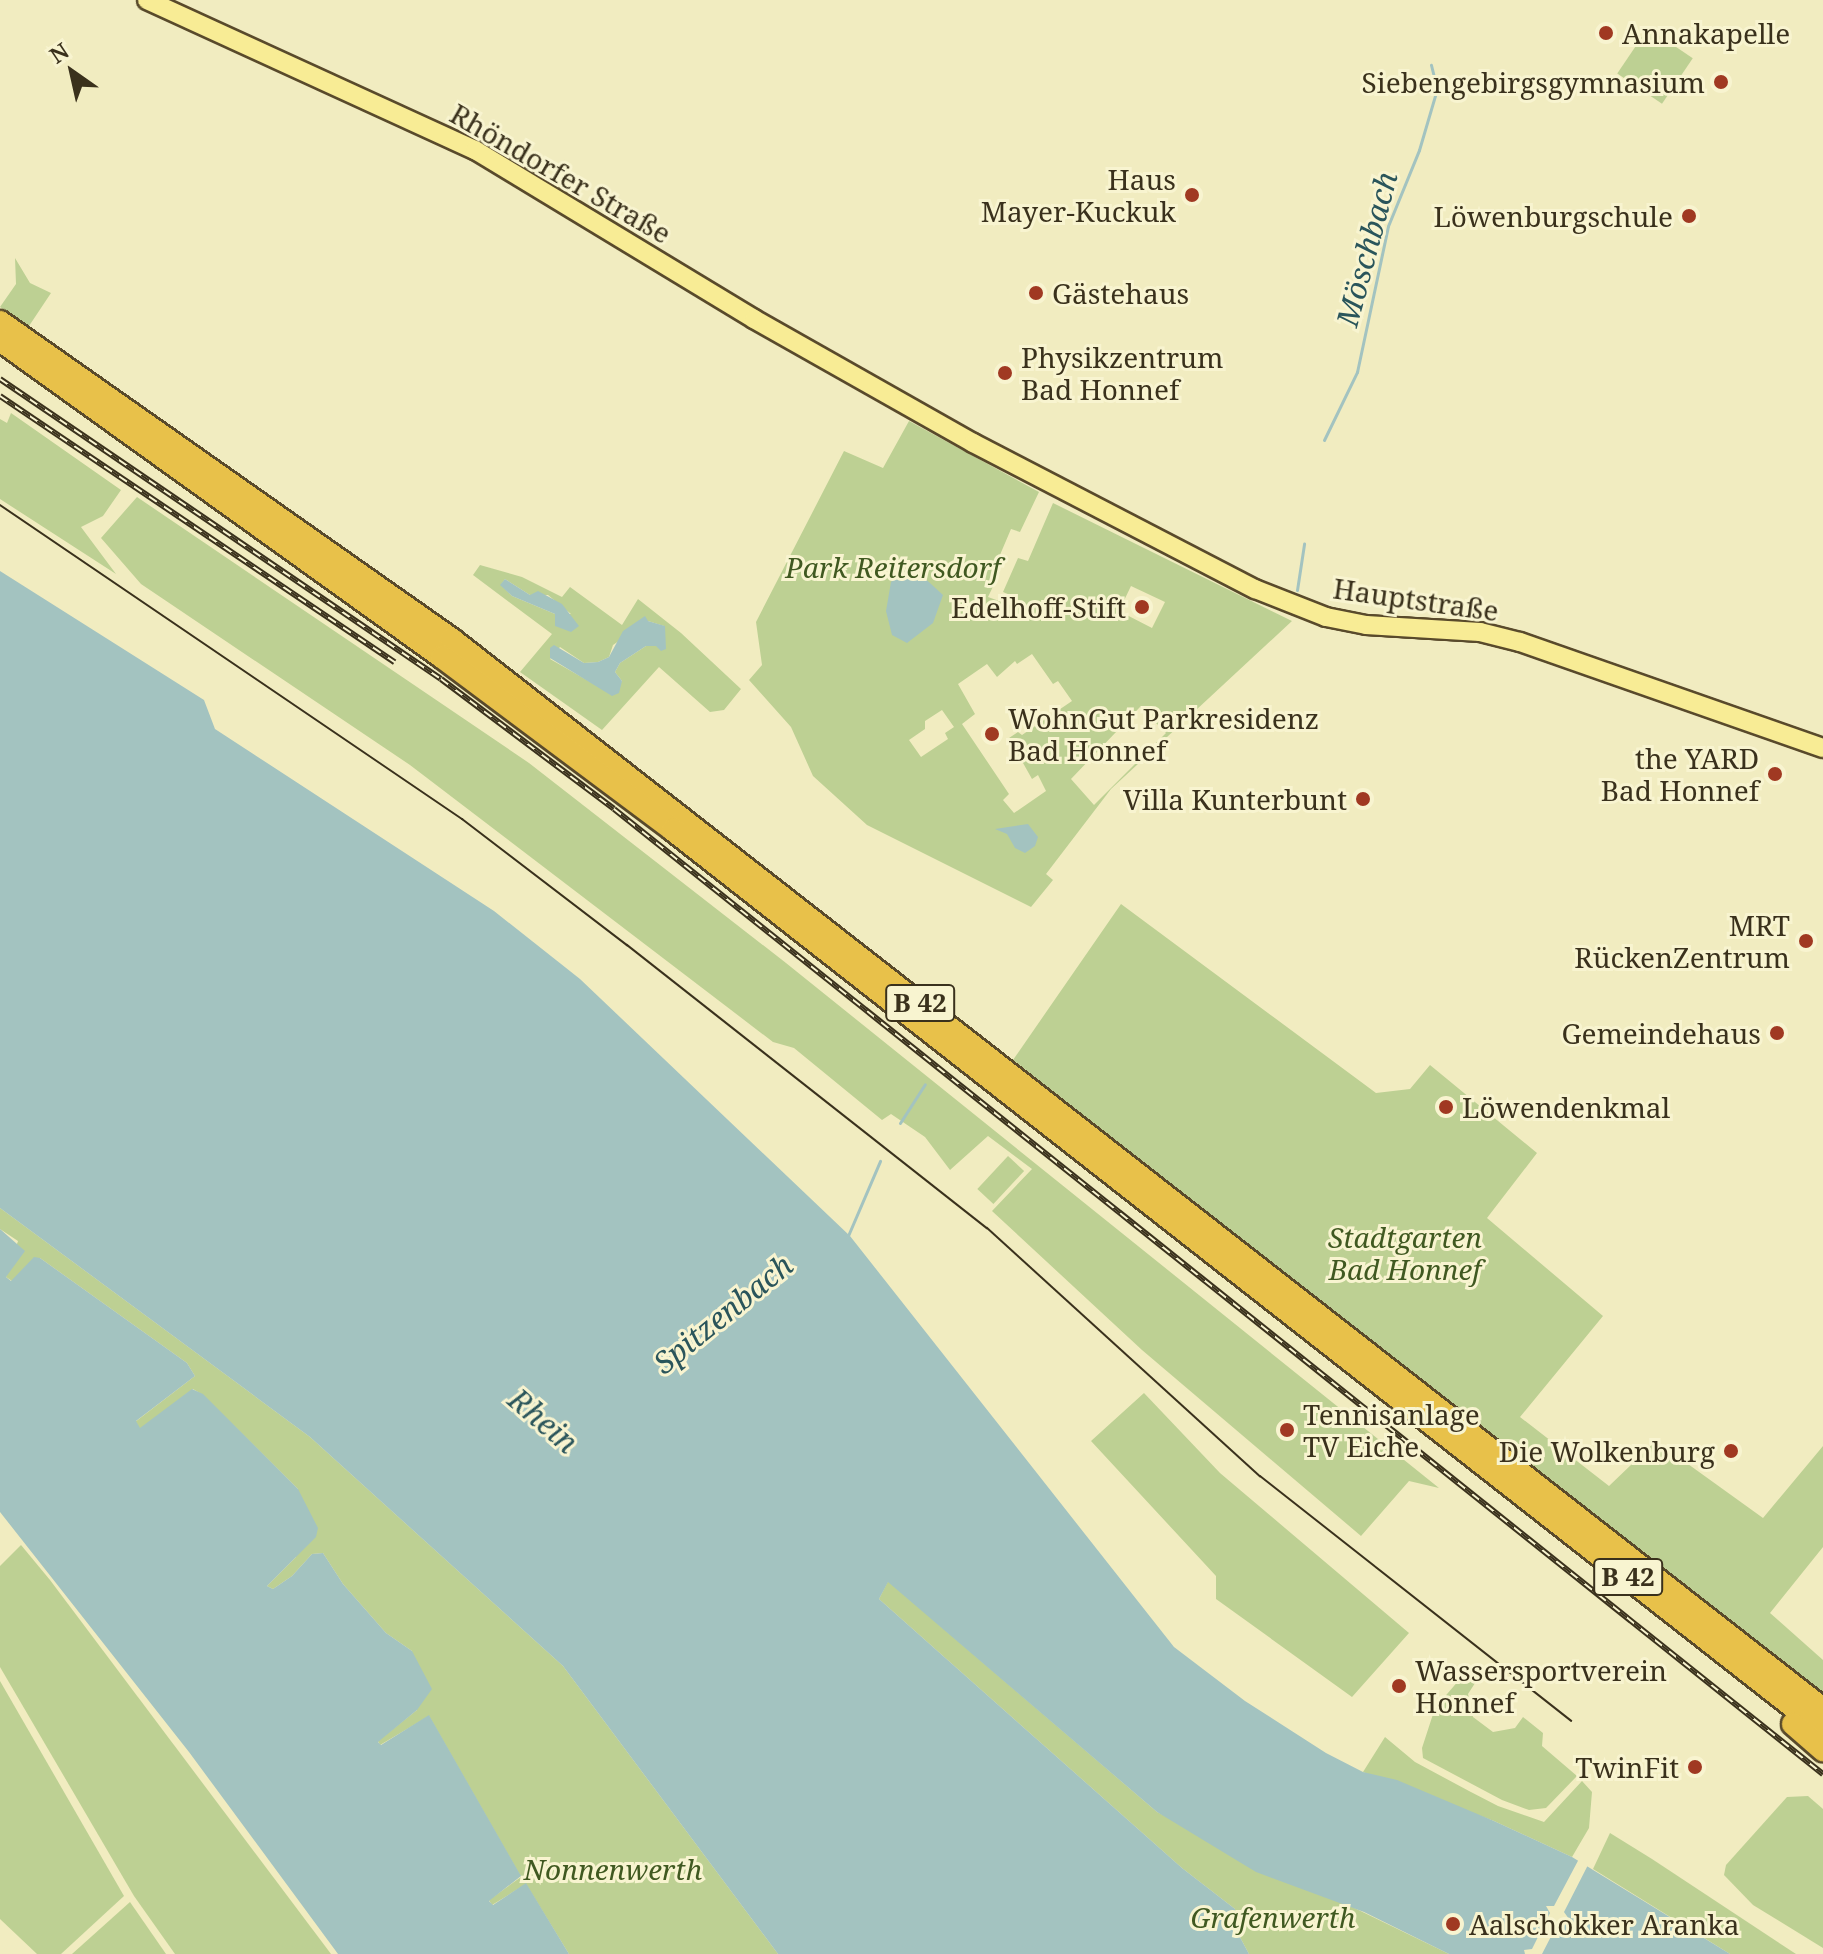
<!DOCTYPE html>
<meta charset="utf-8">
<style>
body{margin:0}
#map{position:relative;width:1823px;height:1954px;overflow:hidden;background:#f1ecc0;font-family:"Noto Serif",serif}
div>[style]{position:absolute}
.green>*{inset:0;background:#bdd093;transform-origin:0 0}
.water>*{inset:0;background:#a3c3c0}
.pier>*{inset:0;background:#f1ecc0}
.stream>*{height:3px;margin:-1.5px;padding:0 1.5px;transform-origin:1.5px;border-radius:1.5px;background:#a3c3c0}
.roads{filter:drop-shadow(2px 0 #594a2b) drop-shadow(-2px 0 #594a2b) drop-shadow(0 2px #594a2b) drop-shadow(0 -2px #594a2b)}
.major>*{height:18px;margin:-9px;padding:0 9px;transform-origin:9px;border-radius:9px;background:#f8ec95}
.highway>*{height:22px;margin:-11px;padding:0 11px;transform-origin:11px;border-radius:11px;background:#e8c14a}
.tram>*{height:2px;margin:-1px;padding:0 1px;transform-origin:1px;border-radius:1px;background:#3a311c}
.rail>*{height:6px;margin-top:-3px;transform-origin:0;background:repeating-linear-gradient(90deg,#f8f4d0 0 9px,#3a311c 0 18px);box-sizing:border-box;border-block:2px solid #3a311c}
.dots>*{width:22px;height:22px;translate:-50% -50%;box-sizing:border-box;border:4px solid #f8f4d0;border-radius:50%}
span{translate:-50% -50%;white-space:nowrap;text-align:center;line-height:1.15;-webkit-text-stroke:6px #f8f4d0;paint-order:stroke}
.shield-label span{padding:2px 6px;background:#f8f4d0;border:2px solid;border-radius:6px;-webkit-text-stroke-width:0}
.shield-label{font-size:26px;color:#3a311c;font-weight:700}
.poi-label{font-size:28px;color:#3a311c}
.left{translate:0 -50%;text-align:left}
.right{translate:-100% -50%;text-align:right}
.street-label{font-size:28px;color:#3a311c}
.park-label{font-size:28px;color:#405921;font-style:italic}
.water-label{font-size:30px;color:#2a555b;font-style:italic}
.north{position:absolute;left:32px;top:32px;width:80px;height:80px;-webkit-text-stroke:6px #f8f4d0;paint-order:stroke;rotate:326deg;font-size:22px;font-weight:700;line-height:32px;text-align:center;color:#3a311c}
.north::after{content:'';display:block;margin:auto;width:28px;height:36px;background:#3a311c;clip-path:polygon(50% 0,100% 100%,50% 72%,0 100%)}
</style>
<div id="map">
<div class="green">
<i style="left:1648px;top:28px;width:54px;height:55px;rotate:34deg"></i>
<i style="clip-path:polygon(15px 258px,30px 283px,51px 293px,29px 326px,0 307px,16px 284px)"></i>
<i style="clip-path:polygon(11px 413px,121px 490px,103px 516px,81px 527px,116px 574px,0 499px,0 419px,7px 423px)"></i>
<i style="clip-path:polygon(evenodd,909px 421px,1039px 492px,1020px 532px,1011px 529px,994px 569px,1000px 572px,988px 597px,1013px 606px,1017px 598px,1003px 592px,1018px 558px,1028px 561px,1053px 503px,1292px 621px,1111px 789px,1046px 874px,1053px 880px,1031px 907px,867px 825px,813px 776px,791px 727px,749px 680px,762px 665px,756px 622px,844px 451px,883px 468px,909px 421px,1131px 586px,1165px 602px,1152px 628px,1119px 611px,1131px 586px,909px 421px,1032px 654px,1053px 684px,1058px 681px,1072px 701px,1022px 735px,1018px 732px,1009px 738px,1032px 779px,1038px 775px,1046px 791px,1014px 813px,1003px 800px,1009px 794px,962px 724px,975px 714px,958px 684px,987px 664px,997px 677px,1015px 661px,1017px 664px,1032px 654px,909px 421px,1140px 707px,1166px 733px,1094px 805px,1071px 779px,1140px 707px,909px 421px,942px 710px,954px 727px,945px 733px,948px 739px,921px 757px,909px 740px,925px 729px,925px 721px,942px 710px)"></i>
<i style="clip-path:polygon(137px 497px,529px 763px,786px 963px,1439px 1488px,1409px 1481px,1361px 1536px,1142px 1350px,992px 1211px,1032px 1169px,988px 1136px,950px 1170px,925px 1137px,891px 1114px,882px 1120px,794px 1048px,773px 1042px,410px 765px,141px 584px,101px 538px)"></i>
<i style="clip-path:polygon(evenodd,480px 565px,522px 577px,562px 597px,570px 587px,622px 625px,638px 599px,681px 633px,741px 689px,724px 710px,710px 712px,659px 667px,602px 730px,520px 672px,552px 634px,473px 575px,480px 565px,505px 579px,530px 595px,548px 595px,571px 614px,555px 614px,512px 596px,501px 585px,505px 579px,480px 565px,648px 621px,664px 626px,656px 646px,646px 646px,620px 663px,615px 672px,622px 681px,613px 695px,550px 659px,560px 647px,584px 663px,598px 662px,609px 657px,613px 645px,648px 621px)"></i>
<i style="clip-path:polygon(1121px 904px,1376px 1093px,1410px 1089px,1430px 1065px,1537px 1153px,1487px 1218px,1603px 1316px,1520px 1417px,1609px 1486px,1656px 1441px,1763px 1518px,1823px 1446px,1823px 1547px,1770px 1613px,1823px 1660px,1823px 1696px,1013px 1060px)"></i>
<i style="left:1008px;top:1156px;width:22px;height:45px;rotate:43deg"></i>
<i style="clip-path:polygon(0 1208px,310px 1437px,563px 1666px,778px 1954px,569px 1954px,526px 1884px,492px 1905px,489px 1900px,521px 1877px,429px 1716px,380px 1745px,378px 1741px,417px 1710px,412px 1651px,386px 1633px,343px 1584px,323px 1553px,312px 1554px,292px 1576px,273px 1589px,267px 1586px,296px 1557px,298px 1489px,203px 1395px,193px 1389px,140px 1429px,135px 1422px,195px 1376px,187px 1363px,40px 1258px,34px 1258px,12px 1281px,6px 1277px,18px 1241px,0 1229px)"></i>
<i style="clip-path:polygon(1144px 1393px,1220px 1473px,1409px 1633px,1352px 1697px,1216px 1599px,1216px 1576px,1091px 1441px)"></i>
<i style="clip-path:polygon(21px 1545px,50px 1580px,331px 1954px,175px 1954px,134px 1896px,0 1667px,0 1566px)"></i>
<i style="clip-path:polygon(888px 1581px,1157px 1812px,1449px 1954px,1249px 1954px,1234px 1926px,1235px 1909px,1182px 1868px,879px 1599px)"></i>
<i style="clip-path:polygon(1466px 1672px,1477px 1680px,1468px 1694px,1473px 1717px,1493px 1732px,1515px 1728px,1523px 1717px,1543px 1733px,1542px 1746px,1577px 1776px,1546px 1808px,1529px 1810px,1502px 1800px,1423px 1758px,1422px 1748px,1435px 1708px)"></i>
<i style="clip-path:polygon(0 1681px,124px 1896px,61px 1954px,37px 1954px,0 1919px)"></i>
<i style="clip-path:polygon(1385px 1737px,1415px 1762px,1469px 1791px,1498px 1806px,1544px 1822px,1582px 1781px,1592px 1792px,1589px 1828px,1572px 1857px,1494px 1821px,1363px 1772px)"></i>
<i style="clip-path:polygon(1808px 1796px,1823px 1809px,1823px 1948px,1753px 1905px,1724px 1875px,1726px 1865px,1787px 1797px)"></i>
<i style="clip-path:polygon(1610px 1833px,1652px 1859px,1796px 1954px,1730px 1954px,1593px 1869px)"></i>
<i style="clip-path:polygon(130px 1902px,166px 1954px,72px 1954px)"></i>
</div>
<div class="water">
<i style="clip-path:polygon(0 571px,204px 700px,215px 729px,494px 911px,580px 979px,850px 1236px,1174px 1647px,1245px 1701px,1326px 1753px,1363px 1772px,1397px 1780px,1494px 1821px,1572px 1857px,1730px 1954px,1449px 1954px,1364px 1912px,1256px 1872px,1157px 1812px,888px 1582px,879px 1599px,1182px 1868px,1235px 1909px,1234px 1926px,1249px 1954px,778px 1954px,563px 1666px,310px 1437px,0 1208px)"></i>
<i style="clip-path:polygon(918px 572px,943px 595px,933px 623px,907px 643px,892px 635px,886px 611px,891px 582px,899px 574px,913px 576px)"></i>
<i style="clip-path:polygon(505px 579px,530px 595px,538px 591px,562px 604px,579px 626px,571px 632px,555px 626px,555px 614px,512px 596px,500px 585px)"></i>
<i style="clip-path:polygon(645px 616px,648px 621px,665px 626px,666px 649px,661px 651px,656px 646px,646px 646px,620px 663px,615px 672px,622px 681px,619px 693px,612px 696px,550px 658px,550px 648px,554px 645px,584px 663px,598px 662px,609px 657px,623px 631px)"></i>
<i style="clip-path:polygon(1028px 824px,1038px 837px,1035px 846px,1025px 853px,1015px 848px,1007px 834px,995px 829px)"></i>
<i style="clip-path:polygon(0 1229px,25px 1251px,6px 1277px,11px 1281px,34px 1257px,40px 1258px,187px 1363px,195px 1376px,136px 1421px,140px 1428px,192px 1389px,203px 1394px,298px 1489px,318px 1528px,316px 1537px,267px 1586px,273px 1589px,292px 1576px,312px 1554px,323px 1553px,343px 1584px,386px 1633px,412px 1651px,432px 1689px,417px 1710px,378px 1742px,381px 1745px,429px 1715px,521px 1876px,489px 1901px,493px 1905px,526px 1883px,569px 1954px,338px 1954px,189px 1752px,0 1512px)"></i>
</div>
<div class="pier">
<i style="clip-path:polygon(1580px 1857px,1589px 1863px,1564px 1912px,1569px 1919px,1560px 1919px,1542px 1954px,1525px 1954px,1524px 1950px,1532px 1949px,1550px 1913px,1546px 1906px,1554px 1906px)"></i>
</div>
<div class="stream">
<i style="left:1324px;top:440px;width:76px;rotate:-64.1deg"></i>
<i style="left:1357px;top:372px;width:149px;rotate:-78deg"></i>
<i style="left:1388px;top:226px;width:82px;rotate:-67.8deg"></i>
<i style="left:1419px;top:150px;width:64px;rotate:-73.6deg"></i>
<i style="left:1437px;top:89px;width:25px;rotate:-104deg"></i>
<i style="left:1297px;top:590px;width:47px;rotate:-81.3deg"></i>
<i style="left:900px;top:1123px;width:46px;rotate:-57.3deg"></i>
<i style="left:847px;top:1238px;width:84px;rotate:-66.8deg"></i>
</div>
<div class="roads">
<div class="major">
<i style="left:147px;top:0;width:361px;rotate:24.6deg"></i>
<i style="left:475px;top:150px;width:326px;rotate:31.2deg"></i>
<i style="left:754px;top:319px;width:252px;rotate:29.5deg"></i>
<i style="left:973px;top:443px;width:318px;rotate:27.4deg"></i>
<i style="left:1255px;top:589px;width:76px;rotate:21.5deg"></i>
<i style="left:1326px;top:617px;width:41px;rotate:11.3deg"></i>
<i style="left:1366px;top:625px;width:114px;rotate:3.5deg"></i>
<i style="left:1480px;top:632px;width:41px;rotate:14deg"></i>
<i style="left:1520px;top:642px;width:321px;rotate:19.3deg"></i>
</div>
<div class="highway">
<i style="left:0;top:322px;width:551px;rotate:35.1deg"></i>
<i style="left:451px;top:639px;width:1740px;rotate:37.95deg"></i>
<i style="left:0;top:340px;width:544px;rotate:35.65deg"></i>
<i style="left:442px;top:657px;width:289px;rotate:36.8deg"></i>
<i style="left:673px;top:830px;width:1460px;rotate:38.05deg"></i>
<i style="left:1793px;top:1724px;width:40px;rotate:41deg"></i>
</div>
</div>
<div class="tram">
<i style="left:0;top:505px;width:559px;rotate:34.2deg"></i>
<i style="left:462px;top:819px;width:208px;rotate:37.4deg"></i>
<i style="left:627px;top:945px;width:458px;rotate:38.2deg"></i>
<i style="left:987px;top:1228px;width:369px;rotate:42.3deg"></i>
<i style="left:1260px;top:1476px;width:396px;rotate:38.2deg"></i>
</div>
<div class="rail">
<i style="left:0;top:379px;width:533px;rotate:34.23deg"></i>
<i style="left:441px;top:679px;width:216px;rotate:36.9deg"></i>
<i style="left:614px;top:809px;width:1547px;rotate:38.6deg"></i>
<i style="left:0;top:396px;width:476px;rotate:34deg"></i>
</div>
<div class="dots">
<i style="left:1606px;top:33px;background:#a03922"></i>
<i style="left:1721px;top:82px;background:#a03922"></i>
<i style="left:1192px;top:195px;background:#a03922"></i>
<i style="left:1689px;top:216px;background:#a03922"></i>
<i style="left:1036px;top:293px;background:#a03922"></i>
<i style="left:1005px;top:373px;background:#a03922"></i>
<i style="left:1142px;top:607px;background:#a03922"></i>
<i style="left:992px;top:734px;background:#a03922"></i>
<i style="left:1775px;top:774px;background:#a03922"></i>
<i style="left:1363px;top:799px;background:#a03922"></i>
<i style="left:1806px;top:941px;background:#a03922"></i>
<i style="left:1777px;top:1033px;background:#a03922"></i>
<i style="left:1446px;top:1107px;background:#a03922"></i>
<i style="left:1287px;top:1430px;background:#a03922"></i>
<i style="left:1731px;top:1451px;background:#a03922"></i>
<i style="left:1399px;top:1686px;background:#a03922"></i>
<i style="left:1695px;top:1767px;background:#a03922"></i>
<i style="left:1453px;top:1924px;background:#a03922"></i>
</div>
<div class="shield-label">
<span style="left:920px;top:1003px">B 42</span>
<span style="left:1628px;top:1577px">B 42</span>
</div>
<div class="poi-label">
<span class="left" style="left:1622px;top:33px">Annakapelle</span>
<span class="right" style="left:1705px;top:82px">Siebengebirgsgymnasium</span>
<span class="right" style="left:1176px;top:195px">Haus<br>Mayer-Kuckuk</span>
<span class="right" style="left:1673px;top:216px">Löwenburgschule</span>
<span class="left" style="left:1052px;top:293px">Gästehaus</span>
<span class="left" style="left:1021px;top:373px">Physikzentrum<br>Bad Honnef</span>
<span class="right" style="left:1126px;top:607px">Edelhoff-Stift</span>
<span class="left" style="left:1008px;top:734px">WohnGut Parkresidenz<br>Bad Honnef</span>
<span class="right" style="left:1759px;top:774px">the YARD<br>Bad Honnef</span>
<span class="right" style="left:1347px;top:799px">Villa Kunterbunt</span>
<span class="right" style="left:1790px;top:941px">MRT<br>RückenZentrum</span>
<span class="right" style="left:1761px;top:1033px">Gemeindehaus</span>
<span class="left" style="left:1462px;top:1107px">Löwendenkmal</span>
<span class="left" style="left:1303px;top:1430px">Tennisanlage<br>TV Eiche</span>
<span class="right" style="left:1715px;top:1451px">Die Wolkenburg</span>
<span class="left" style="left:1415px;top:1686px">Wassersportverein<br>Honnef</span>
<span class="right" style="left:1679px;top:1767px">TwinFit</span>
<span class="left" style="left:1469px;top:1924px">Aalschokker Aranka</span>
</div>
<div class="street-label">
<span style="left:561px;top:173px;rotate:30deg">Rhöndorfer Straße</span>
<span style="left:1416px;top:599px;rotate:8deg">Hauptstraße</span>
</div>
<div class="park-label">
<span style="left:893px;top:567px">Park Reitersdorf</span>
<span style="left:1405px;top:1253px">Stadtgarten<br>Bad Honnef</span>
<span style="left:613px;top:1869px">Nonnenwerth</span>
<span style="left:1273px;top:1917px">Grafenwerth</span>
</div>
<div class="water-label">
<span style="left:1367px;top:249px;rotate:-75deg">Möschbach</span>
<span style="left:723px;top:1314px;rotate:-39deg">Spitzenbach</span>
<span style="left:543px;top:1421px;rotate:41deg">Rhein</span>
</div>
<div class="north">N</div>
</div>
